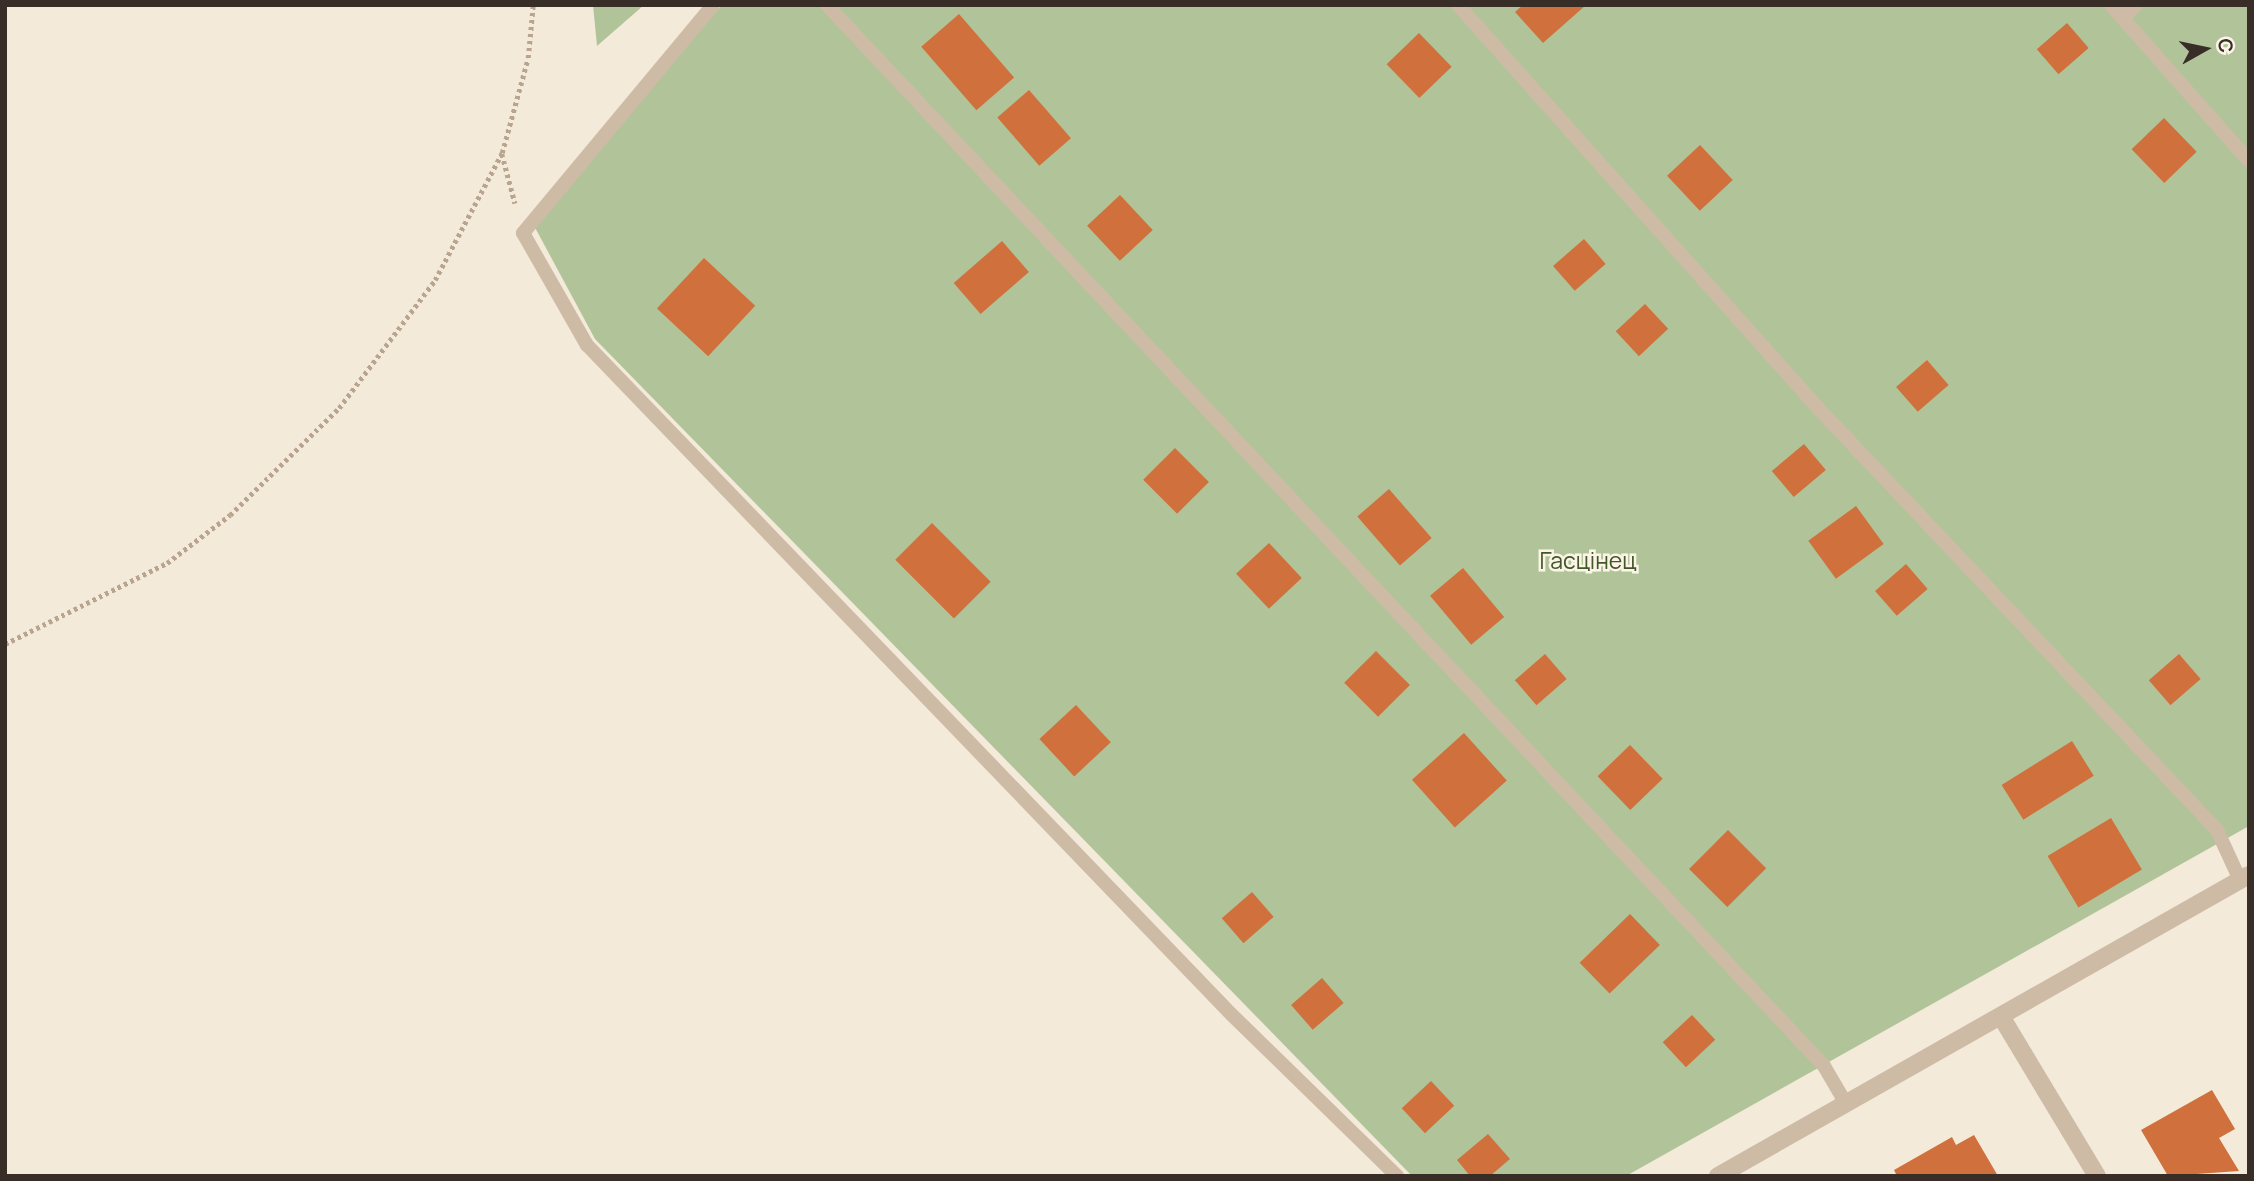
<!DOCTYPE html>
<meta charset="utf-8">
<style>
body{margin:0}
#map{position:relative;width:2254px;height:1181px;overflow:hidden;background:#f4eada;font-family:Manrope,sans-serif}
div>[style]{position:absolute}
.green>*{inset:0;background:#b1c499}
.building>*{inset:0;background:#d0703c;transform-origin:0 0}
.path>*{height:4.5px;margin-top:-2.25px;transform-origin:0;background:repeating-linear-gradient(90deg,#b9a58f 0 3.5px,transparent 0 7px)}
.service>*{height:14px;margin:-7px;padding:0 7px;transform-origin:7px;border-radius:7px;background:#cdbba5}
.minor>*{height:18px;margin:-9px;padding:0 9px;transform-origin:9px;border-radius:9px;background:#cdbba5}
.tertiary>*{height:18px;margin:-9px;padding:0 9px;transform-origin:9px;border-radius:9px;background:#cdbba5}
span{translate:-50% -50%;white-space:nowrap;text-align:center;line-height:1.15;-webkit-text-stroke:5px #fbf4e7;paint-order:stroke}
.park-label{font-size:23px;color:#425828}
.frame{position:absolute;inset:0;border:7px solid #382e27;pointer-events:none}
.north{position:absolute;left:2170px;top:14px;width:70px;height:70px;-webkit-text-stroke:5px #fbf4e7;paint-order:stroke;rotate:81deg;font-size:19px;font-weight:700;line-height:28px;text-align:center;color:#382e27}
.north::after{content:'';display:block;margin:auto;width:24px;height:32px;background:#382e27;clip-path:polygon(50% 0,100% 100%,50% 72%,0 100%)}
</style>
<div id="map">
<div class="green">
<i style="clip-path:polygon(593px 5px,644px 5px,597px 46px)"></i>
<i style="clip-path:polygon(722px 5px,2249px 5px,2249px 826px,1626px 1176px,1412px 1176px,595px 339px,532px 222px)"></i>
</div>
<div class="building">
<i style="clip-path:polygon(1523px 5px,1586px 5px,1543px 43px,1515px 12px)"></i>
<i style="left:959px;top:14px;width:84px;height:50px;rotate:49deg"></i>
<i style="left:2067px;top:23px;width:33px;height:40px;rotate:49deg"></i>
<i style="left:1419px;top:33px;width:47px;height:45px;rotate:46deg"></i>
<i style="left:1029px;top:90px;width:64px;height:42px;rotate:49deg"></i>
<i style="left:2164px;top:118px;width:47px;height:45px;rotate:46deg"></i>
<i style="left:1700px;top:145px;width:48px;height:45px;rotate:47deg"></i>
<i style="left:1120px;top:195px;width:48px;height:45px;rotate:47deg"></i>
<i style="left:1584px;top:239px;width:33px;height:41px;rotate:49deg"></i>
<i style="left:1002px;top:241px;width:41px;height:64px;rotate:49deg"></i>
<i style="left:704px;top:258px;width:70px;height:69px;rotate:43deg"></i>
<i style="left:1645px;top:304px;width:34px;height:40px;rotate:47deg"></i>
<i style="left:1927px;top:360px;width:33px;height:41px;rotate:49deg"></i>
<i style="left:1804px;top:444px;width:34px;height:42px;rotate:50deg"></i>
<i style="left:1175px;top:448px;width:48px;height:45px;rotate:45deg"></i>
<i style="left:1389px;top:489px;width:65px;height:42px;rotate:49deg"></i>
<i style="left:1856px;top:506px;width:47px;height:59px;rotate:54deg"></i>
<i style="left:932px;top:523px;width:83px;height:52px;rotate:45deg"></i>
<i style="left:1269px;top:543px;width:48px;height:45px;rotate:47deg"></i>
<i style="left:1906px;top:564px;width:33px;height:41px;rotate:49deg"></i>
<i style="left:1463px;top:568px;width:64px;height:43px;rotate:50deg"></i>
<i style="left:1376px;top:651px;width:48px;height:45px;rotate:45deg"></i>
<i style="left:1545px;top:654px;width:33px;height:40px;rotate:49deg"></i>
<i style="left:2179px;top:654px;width:33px;height:40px;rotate:49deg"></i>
<i style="left:1076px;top:705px;width:51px;height:50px;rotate:47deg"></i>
<i style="left:1464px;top:733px;width:64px;height:70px;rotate:48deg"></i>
<i style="left:2072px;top:741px;width:41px;height:83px;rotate:58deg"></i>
<i style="left:1630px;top:745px;width:47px;height:45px;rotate:46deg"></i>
<i style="left:2111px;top:818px;width:60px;height:74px;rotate:59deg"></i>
<i style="left:1728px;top:830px;width:54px;height:55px;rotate:45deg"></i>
<i style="left:1252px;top:892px;width:33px;height:40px;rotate:49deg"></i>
<i style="left:1630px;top:914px;width:43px;height:70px;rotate:46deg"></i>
<i style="left:1322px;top:978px;width:33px;height:41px;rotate:49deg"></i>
<i style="left:1692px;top:1015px;width:34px;height:40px;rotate:47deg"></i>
<i style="left:1431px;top:1081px;width:34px;height:40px;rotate:47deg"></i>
<i style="clip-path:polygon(2212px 1090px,2235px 1129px,2219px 1138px,2239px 1171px,2168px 1176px,2141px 1130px)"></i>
<i style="clip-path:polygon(1488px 1134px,1510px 1159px,1490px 1176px,1470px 1176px,1457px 1160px)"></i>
<i style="clip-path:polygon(1974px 1135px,1998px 1176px,1897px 1176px,1894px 1170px,1952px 1137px,1956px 1145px)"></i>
</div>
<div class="path">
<i style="left:502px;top:154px;width:51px;rotate:75.1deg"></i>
<i style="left:5px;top:644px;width:181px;rotate:-26.6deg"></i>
<i style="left:167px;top:563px;width:79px;rotate:-37.3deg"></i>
<i style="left:230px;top:515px;width:153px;rotate:-44.5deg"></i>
<i style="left:339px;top:408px;width:160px;rotate:-53.1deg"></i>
<i style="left:435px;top:280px;width:144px;rotate:-62.2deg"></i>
<i style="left:502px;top:153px;width:98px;rotate:-74.7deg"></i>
<i style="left:528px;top:58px;width:53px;rotate:-84.6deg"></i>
</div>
<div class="service">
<i style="left:713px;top:5px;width:297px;rotate:129.8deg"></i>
<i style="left:523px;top:233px;width:129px;rotate:60.3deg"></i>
<i style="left:587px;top:345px;width:930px;rotate:46.09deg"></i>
<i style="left:1232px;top:1015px;width:231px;rotate:44.3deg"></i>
<i style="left:827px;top:5px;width:1456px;rotate:46.78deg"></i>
<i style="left:1824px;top:1066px;width:42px;rotate:59.7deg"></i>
<i style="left:1458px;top:5px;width:542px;rotate:48.22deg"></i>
<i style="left:1819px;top:409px;width:579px;rotate:46.61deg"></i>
<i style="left:2217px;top:830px;width:55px;rotate:65.3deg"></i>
<i style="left:2111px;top:5px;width:208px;rotate:48.5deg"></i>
<i style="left:2123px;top:18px;width:18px;rotate:-45deg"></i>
</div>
<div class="minor">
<i style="left:2002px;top:1018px;width:184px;rotate:59deg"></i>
</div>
<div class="tertiary">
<i style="left:1718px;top:1176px;width:610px;rotate:-29.55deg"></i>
</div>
<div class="park-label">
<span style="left:1588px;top:560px">Гасцінец</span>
</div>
<div class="frame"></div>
<div class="north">С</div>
</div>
